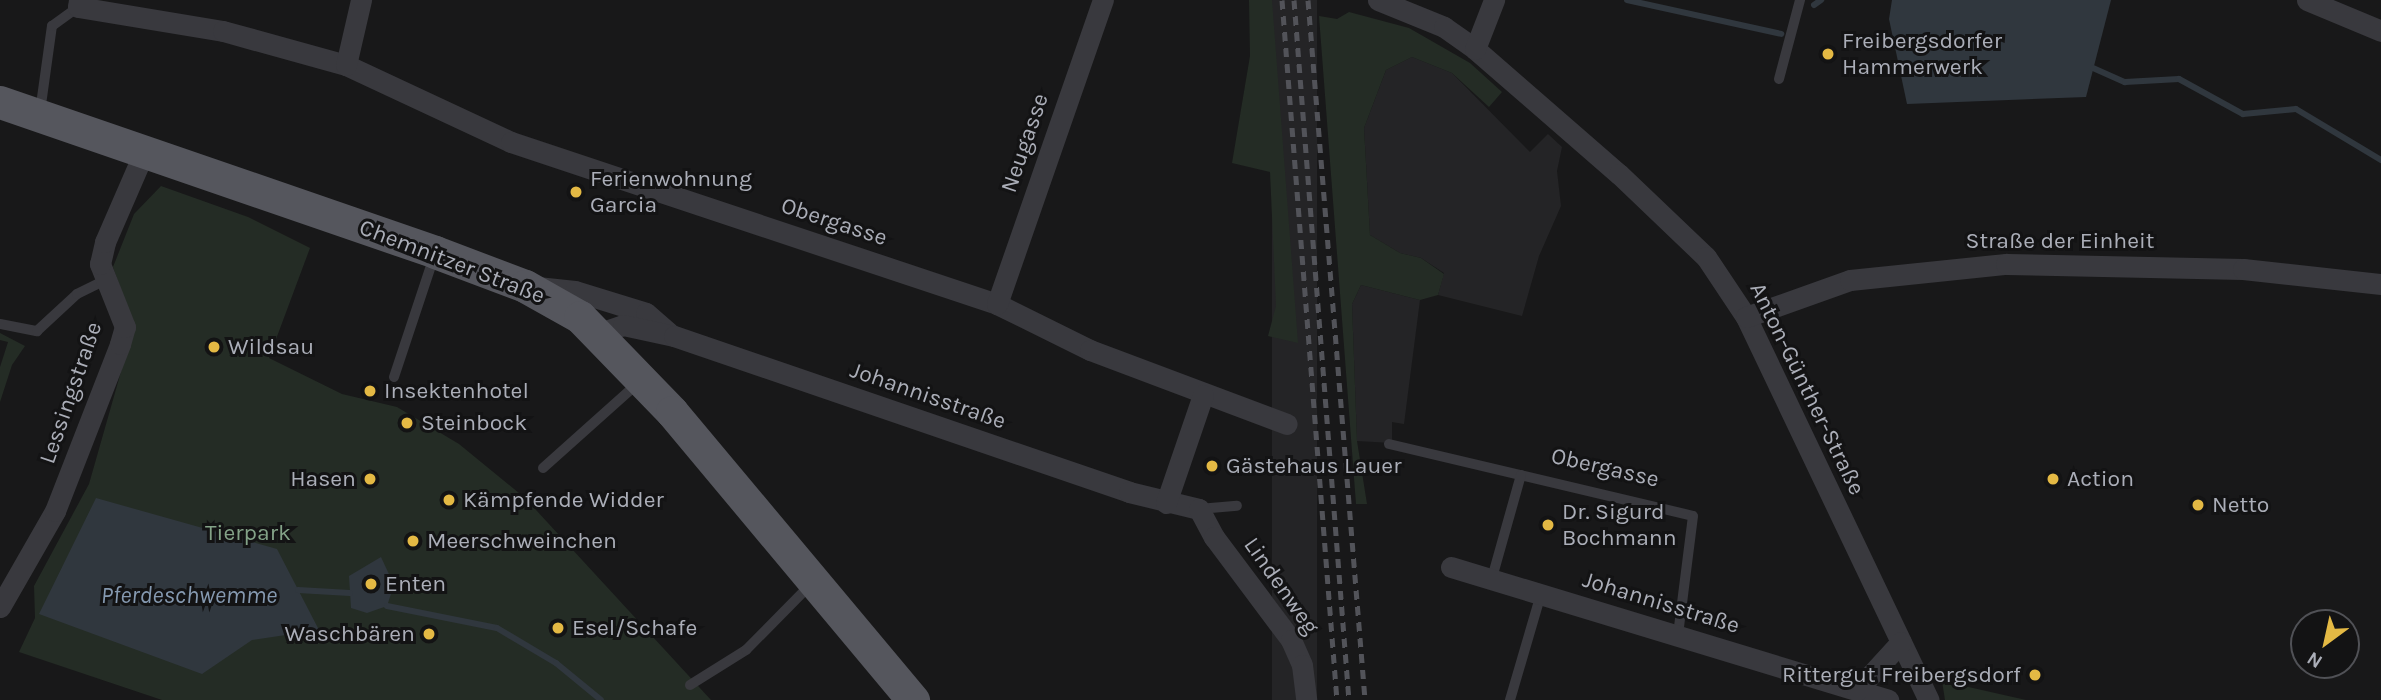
<!DOCTYPE html>
<meta charset="utf-8">
<style>
body{margin:0}
#map{position:relative;width:2381px;height:700px;overflow:hidden;background:#181819;font-family:Karla,sans-serif}
div>[style]{position:absolute}
.built>*{inset:0;background:#242426;transform-origin:0 0}
.green>*{inset:0;background:#242c25}
.water>*{inset:0;background:#30373e}
.stream>*{height:6px;margin:-3px;padding:0 3px;transform-origin:3px;border-radius:3px;background:#30373e}
.lane>*{height:10px;margin:-5px;padding:0 5px;transform-origin:5px;border-radius:5px;background:#39393e}
.street>*{height:21px;margin:-10.5px;padding:0 10.5px;transform-origin:10.5px;border-radius:10.5px;background:#39393e}
.primary>*{height:33px;margin:-16.5px;padding:0 16.5px;transform-origin:16.5px;border-radius:16.5px;background:#55565d}
.rail>*{height:5px;margin-top:-2.5px;transform-origin:0;background:repeating-linear-gradient(90deg,#525359 0 9px,transparent 0 16px)}
.dots>*{width:19px;height:19px;translate:-50% -50%;box-sizing:border-box;border:4px solid #131314;border-radius:50%}
span{translate:-50% -50%;white-space:nowrap;text-align:center;line-height:1.15;-webkit-text-stroke:6px #131314;paint-order:stroke}
.poi-label{font-size:23px;color:#abaeb8}
.left{translate:0 -50%;text-align:left}
.right{translate:-100% -50%;text-align:right}
.street-label{font-size:23px;color:#abaeb8}
.park-label{font-size:23px;color:#83a287}
.water-label{font-size:24px;color:#8599b0;font-style:italic}
.north{position:absolute;left:2290px;top:609px;width:70px;height:70px;box-sizing:border-box;background:#131314;border:2px solid #505156;border-radius:50%;rotate:213deg;font-size:19px;font-weight:700;line-height:28px;text-align:center;color:#abaeb8}
.north::after{content:'';display:block;margin:auto;width:24px;height:32px;background:#e4b944;clip-path:polygon(50% 0,100% 100%,50% 72%,0 100%)}
</style>
<div id="map">
<div class="built">
<i style="left:1272px;top:0;width:45px;height:702px"></i>
<i style="clip-path:polygon(1412px 57px,1452px 73px,1530px 152px,1548px 134px,1562px 147px,1557px 171px,1561px 206px,1539px 256px,1522px 316px,1438px 295px,1444px 273px,1421px 258px,1400px 253px,1370px 235px,1364px 128px,1386px 70px)"></i>
<i style="clip-path:polygon(1361px 285px,1420px 300px,1404px 424px,1392px 422px,1392px 443px,1357px 441px,1352px 304px)"></i>
</div>
<div class="green">
<i style="clip-path:polygon(1249px 0,1272px 0,1298px 343px,1268px 336px,1276px 306px,1270px 172px,1232px 163px,1250px 56px)"></i>
<i style="clip-path:polygon(1349px 12px,1409px 28px,1470px 63px,1502px 92px,1489px 107px,1452px 73px,1412px 57px,1386px 70px,1364px 128px,1370px 235px,1400px 253px,1421px 258px,1444px 274px,1438px 295px,1420px 300px,1361px 285px,1352px 304px,1357px 441px,1367px 504px,1356px 504px,1319px 16px,1337px 19px)"></i>
<i style="clip-path:polygon(161px 186px,248px 217px,310px 248px,269px 358px,342px 394px,397px 407px,459px 444px,525px 498px,711px 700px,162px 700px,19px 652px,35px 618px,34px 586px,89px 484px,134px 326px,113px 267px,134px 214px)"></i>
<i style="clip-path:polygon(0 333px,25px 346px,12px 365px,0 402px,0 367px,8px 342px,0 340px)"></i>
<i style="clip-path:polygon(1942px 681px,2026px 700px,1945px 700px)"></i>
</div>
<div class="water">
<i style="clip-path:polygon(1892px 0,2111px 0,2086px 97px,1907px 104px,1889px 19px)"></i>
<i style="clip-path:polygon(96px 498px,277px 549px,319px 630px,252px 640px,202px 674px,39px 614px)"></i>
<i style="clip-path:polygon(381px 557px,394px 585px,387px 606px,367px 613px,351px 608px,349px 576px)"></i>
</div>
<div class="stream">
<i style="left:1627px;top:0;width:158px;rotate:12.4deg"></i>
<i style="left:1814px;top:5px;width:9px;rotate:-36deg"></i>
<i style="left:2093px;top:68px;width:35px;rotate:24deg"></i>
<i style="left:2125px;top:82px;width:54px;rotate:-3.2deg"></i>
<i style="left:2179px;top:79px;width:73px;rotate:28.7deg"></i>
<i style="left:2243px;top:114px;width:53px;rotate:-5.4deg"></i>
<i style="left:2296px;top:109px;width:99px;rotate:31deg"></i>
<i style="left:298px;top:590px;width:52px;rotate:3.3deg"></i>
<i style="left:387px;top:606px;width:112px;rotate:11.3deg"></i>
<i style="left:497px;top:628px;width:69px;rotate:30.7deg"></i>
<i style="left:556px;top:663px;width:58px;rotate:39.4deg"></i>
</div>
<div class="lane">
<i style="left:1779px;top:79px;width:82px;rotate:-75.1deg"></i>
<i style="left:40px;top:112px;width:87px;rotate:-82.1deg"></i>
<i style="left:52px;top:26px;width:32px;rotate:-36deg"></i>
<i style="left:0;top:324px;width:38px;rotate:11deg"></i>
<i style="left:37px;top:331px;width:54px;rotate:-42.8deg"></i>
<i style="left:77px;top:294px;width:30px;rotate:-26deg"></i>
<i style="left:394px;top:377px;width:126px;rotate:-71.6deg"></i>
<i style="left:1389px;top:444px;width:312px;rotate:13.3deg"></i>
<i style="left:1693px;top:516px;width:120px;rotate:97.2deg"></i>
<i style="left:543px;top:468px;width:126px;rotate:-41.8deg"></i>
<i style="left:1199px;top:509px;width:38px;rotate:-5deg"></i>
<i style="left:1492px;top:578px;width:107px;rotate:-74.3deg"></i>
<i style="left:690px;top:685px;width:66px;rotate:-32deg"></i>
<i style="left:746px;top:650px;width:93px;rotate:-45.4deg"></i>
<i style="left:1510px;top:700px;width:110px;rotate:-73.7deg"></i>
</div>
<div class="street">
<i style="left:79px;top:0;width:7px;rotate:98deg"></i>
<i style="left:78px;top:7px;width:147px;rotate:9.4deg"></i>
<i style="left:223px;top:31px;width:128px;rotate:15.5deg"></i>
<i style="left:346px;top:65px;width:182px;rotate:25deg"></i>
<i style="left:511px;top:142px;width:512px;rotate:18.43deg"></i>
<i style="left:997px;top:304px;width:104px;rotate:26.3deg"></i>
<i style="left:1090px;top:350px;width:210px;rotate:20.6deg"></i>
<i style="left:1378px;top:0;width:71px;rotate:22.2deg"></i>
<i style="left:1444px;top:27px;width:38px;rotate:35deg"></i>
<i style="left:1475px;top:49px;width:191px;rotate:41deg"></i>
<i style="left:1619px;top:174px;width:120px;rotate:43.7deg"></i>
<i style="left:1706px;top:257px;width:72px;rotate:56.3deg"></i>
<i style="left:1746px;top:317px;width:424px;rotate:64.5deg"></i>
<i style="left:2307px;top:0;width:80px;rotate:22.7deg"></i>
<i style="left:1475px;top:49px;width:53px;rotate:-68.8deg"></i>
<i style="left:346px;top:65px;width:67px;rotate:-77deg"></i>
<i style="left:537px;top:287px;width:38px;rotate:6deg"></i>
<i style="left:575px;top:291px;width:74px;rotate:17.2deg"></i>
<i style="left:646px;top:313px;width:30px;rotate:41deg"></i>
<i style="left:997px;top:304px;width:322px;rotate:-70.8deg"></i>
<i style="left:1746px;top:317px;width:110px;rotate:-19.6deg"></i>
<i style="left:1850px;top:280px;width:157px;rotate:-5.9deg"></i>
<i style="left:2006px;top:264px;width:237px;rotate:1.2deg"></i>
<i style="left:2243px;top:269px;width:139px;rotate:6.2deg"></i>
<i style="left:600px;top:333px;width:24px;rotate:-19deg"></i>
<i style="left:623px;top:325px;width:52px;rotate:12.2deg"></i>
<i style="left:674px;top:336px;width:481px;rotate:18.9deg"></i>
<i style="left:1129px;top:492px;width:72px;rotate:13.7deg"></i>
<i style="left:1199px;top:509px;width:32px;rotate:62deg"></i>
<i style="left:1214px;top:537px;width:129px;rotate:53.2deg"></i>
<i style="left:1291px;top:640px;width:27px;rotate:66deg"></i>
<i style="left:1302px;top:665px;width:35px;rotate:83deg"></i>
<i style="left:1166px;top:503px;width:114px;rotate:-71.1deg"></i>
<i style="left:1451px;top:567px;width:457px;rotate:16.9deg"></i>
<i style="left:0;top:607px;width:111px;rotate:-60.2deg"></i>
<i style="left:55px;top:511px;width:179px;rotate:-68.7deg"></i>
<i style="left:120px;top:344px;width:18px;rotate:-74deg"></i>
<i style="left:125px;top:327px;width:68px;rotate:-111.6deg"></i>
<i style="left:100px;top:264px;width:23px;rotate:-77deg"></i>
<i style="left:105px;top:242px;width:100px;rotate:-66.5deg"></i>
<i style="left:1857px;top:690px;width:65px;rotate:-47.5deg"></i>
</div>
<div class="primary">
<i style="left:0;top:102px;width:460px;rotate:19deg"></i>
<i style="left:435px;top:252px;width:96px;rotate:20.7deg"></i>
<i style="left:525px;top:286px;width:63px;rotate:29.4deg"></i>
<i style="left:580px;top:317px;width:132px;rotate:45.9deg"></i>
<i style="left:672px;top:412px;width:376px;rotate:50.1deg"></i>
</div>
<div class="rail">
<i style="left:1282px;top:0;width:702px;rotate:85.51deg"></i>
<i style="left:1294px;top:0;width:702px;rotate:85.51deg"></i>
<i style="left:1308px;top:0;width:702px;rotate:85.34deg"></i>
</div>
<div class="dots">
<i style="left:1828px;top:54px;background:#e4b944"></i>
<i style="left:576px;top:192px;background:#e4b944"></i>
<i style="left:214px;top:347px;background:#e4b944"></i>
<i style="left:370px;top:391px;background:#e4b944"></i>
<i style="left:407px;top:423px;background:#e4b944"></i>
<i style="left:1212px;top:466px;background:#e4b944"></i>
<i style="left:370px;top:479px;background:#e4b944"></i>
<i style="left:2053px;top:479px;background:#e4b944"></i>
<i style="left:449px;top:500px;background:#e4b944"></i>
<i style="left:2198px;top:505px;background:#e4b944"></i>
<i style="left:1548px;top:525px;background:#e4b944"></i>
<i style="left:413px;top:541px;background:#e4b944"></i>
<i style="left:371px;top:584px;background:#e4b944"></i>
<i style="left:558px;top:628px;background:#e4b944"></i>
<i style="left:429px;top:634px;background:#e4b944"></i>
<i style="left:2035px;top:675px;background:#e4b944"></i>
</div>
<div class="poi-label">
<span class="left" style="left:1842px;top:54px">Freibergsdorfer<br>Hammerwerk</span>
<span class="left" style="left:590px;top:192px">Ferienwohnung<br>Garcia</span>
<span class="left" style="left:228px;top:347px">Wildsau</span>
<span class="left" style="left:384px;top:391px">Insektenhotel</span>
<span class="left" style="left:421px;top:423px">Steinbock</span>
<span class="left" style="left:1226px;top:466px">Gästehaus Lauer</span>
<span class="right" style="left:356px;top:479px">Hasen</span>
<span class="left" style="left:2067px;top:479px">Action</span>
<span class="left" style="left:463px;top:500px">Kämpfende Widder</span>
<span class="left" style="left:2212px;top:505px">Netto</span>
<span class="left" style="left:1562px;top:525px">Dr. Sigurd<br>Bochmann</span>
<span class="left" style="left:427px;top:541px">Meerschweinchen</span>
<span class="left" style="left:385px;top:584px">Enten</span>
<span class="left" style="left:572px;top:628px">Esel/Schafe</span>
<span class="right" style="left:415px;top:634px">Waschbären</span>
<span class="right" style="left:2021px;top:675px">Rittergut Freibergsdorf</span>
</div>
<div class="street-label">
<span style="left:1025px;top:143px;rotate:-71deg">Neugasse</span>
<span style="left:834px;top:222px;rotate:18deg">Obergasse</span>
<span style="left:2060px;top:241px">Straße der Einheit</span>
<span style="left:452px;top:262px;rotate:21deg">Chemnitzer Straße</span>
<span style="left:1807px;top:389px;rotate:64deg">Anton-Günther-Straße</span>
<span style="left:71px;top:393px;rotate:-71deg">Lessingstraße</span>
<span style="left:928px;top:396px;rotate:19deg">Johannisstraße</span>
<span style="left:1605px;top:468px;rotate:13deg">Obergasse</span>
<span style="left:1281px;top:586px;rotate:55deg">Lindenweg</span>
<span style="left:1661px;top:603px;rotate:17deg">Johannisstraße</span>
</div>
<div class="park-label">
<span style="left:248px;top:533px">Tierpark</span>
</div>
<div class="water-label">
<span style="left:189px;top:596px">Pferdeschwemme</span>
</div>
<div class="north">N</div>
</div>
